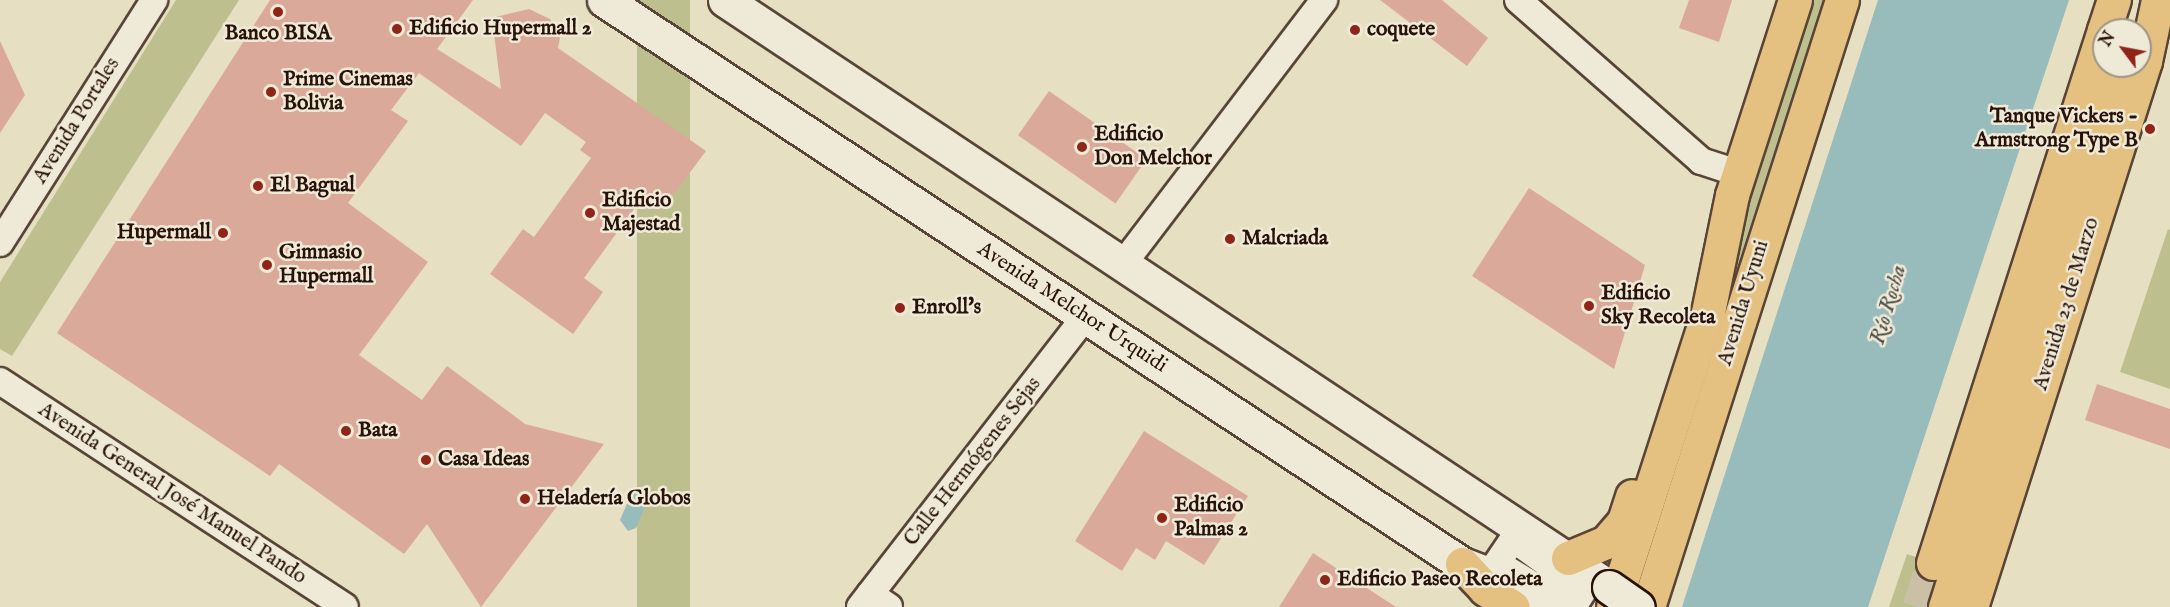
<!DOCTYPE html>
<meta charset="utf-8">
<style>
body{margin:0}
#map{position:relative;width:2170px;height:607px;overflow:hidden;background:#e7dfc2;font-family:"IM FELL English",serif}
div>[style]{position:absolute}
.green>*{inset:0;background:#bdc08e;transform-origin:0 0}
.water>*{inset:0;background:#98bbbb}
.building>*{inset:0;background:#dba999;transform-origin:0 0}
.primary-tunnel>*{height:33px;margin-top:-16.5px;transform-origin:0;background:repeating-linear-gradient(90deg,#cac0a6 0 33px,transparent 0 49px)}
.roads{filter:drop-shadow(2px 0 #584537) drop-shadow(-2px 0 #584537) drop-shadow(0 2px #584537) drop-shadow(0 -2px #584537)}
.street>*{height:26px;margin:-13px;padding:0 13px;transform-origin:13px;border-radius:13px;background:#efead7}
.secondary>*{height:33px;margin:-16.5px;padding:0 16.5px;transform-origin:16.5px;border-radius:16.5px;background:#efead7}
.primary>*{height:33px;margin:-16.5px;padding:0 16.5px;transform-origin:16.5px;border-radius:16.5px;background:#e4c081}
.bridges{filter:drop-shadow(2px 0 #281209) drop-shadow(-2px 0 #281209) drop-shadow(0 2px #281209) drop-shadow(0 -2px #281209)}
.secondary-bridge>*{height:33px;margin:-16.5px;padding:0 16.5px;transform-origin:16.5px;border-radius:16.5px;background:#efead7}
.dots>*{width:16px;height:16px;translate:-50% -50%;box-sizing:border-box;border:3px solid #efead7;border-radius:50%}
span{translate:-50% -50%;white-space:nowrap;text-align:center;line-height:1.15;-webkit-text-stroke:5px #efead7;paint-order:stroke}
.poi-label{font-size:21px;color:#281209;font-weight:700}
.left{translate:0 -50%;text-align:left}
.right{translate:-100% -50%;text-align:right}
.street-label{font-size:21px;color:#281209}
.water-label{font-size:22px;color:#4f4d47;font-style:italic}
.north{position:absolute;left:2092px;top:18px;width:60px;height:60px;box-sizing:border-box;background:#efead7;border:2px solid #9f9485;border-radius:50%;rotate:302deg;font-size:16px;font-weight:700;line-height:24px;text-align:center;color:#281209}
.north::after{content:'';display:block;margin:auto;width:21px;height:27px;background:#8f2418;clip-path:polygon(50% 0,100% 100%,50% 72%,0 100%)}
</style>
<div id="map">
<div class="green">
<i style="clip-path:polygon(176px 0,239px 0,12px 356px,0 349px,0 282px)"></i>
<i style="left:637px;top:0;width:53px;height:1028px"></i>
<i style="clip-path:polygon(1810px 0,1824px 0,1650px 564px,1643px 562px,1730px 286px,1751px 185px)"></i>
<i style="clip-path:polygon(2168px 229px,2170px 230px,2170px 389px,2120px 372px)"></i>
<i style="clip-path:polygon(1907px 554px,1949px 568px,1931px 607px,1889px 607px)"></i>
</div>
<div class="water">
<i style="clip-path:polygon(1878px 0,2069px 0,1868px 607px,1682px 607px)"></i>
<i style="clip-path:polygon(640px 489px,649px 498px,636px 528px,628px 531px,620px 520px,633px 490px)"></i>
</div>
<div class="building">
<i style="clip-path:polygon(270px 0,473px 0,437px 49px,501px 89px,492px 18px,529px 9px,550px 19px,560px 38px,558px 48px,706px 151px,661px 211px,642px 198px,584px 278px,603px 292px,573px 334px,490px 274px,523px 229px,534px 237px,591px 158px,580px 150px,586px 142px,545px 113px,521px 146px,419px 73px,391px 110px,408px 121px,348px 203px,428px 262px,359px 355px,422px 400px,447px 366px,525px 424px,604px 444px,481px 607px,427px 524px,404px 554px,279px 464px,270px 476px,57px 333px)"></i>
<i style="clip-path:polygon(1380px 0,1442px 0,1488px 38px,1467px 66px)"></i>
<i style="clip-path:polygon(1689px 0,1732px 0,1719px 42px,1679px 28px)"></i>
<i style="clip-path:polygon(0 41px,25px 95px,0 133px)"></i>
<i style="left:1049px;top:91px;width:119px;height:54px;rotate:35deg"></i>
<i style="clip-path:polygon(1529px 188px,1645px 265px,1614px 369px,1472px 276px)"></i>
<i style="clip-path:polygon(2097px 384px,2170px 409px,2170px 449px,2085px 420px)"></i>
<i style="clip-path:polygon(1144px 431px,1248px 496px,1204px 565px,1166px 541px,1155px 560px,1136px 548px,1122px 571px,1075px 541px)"></i>
<i style="clip-path:polygon(1313px 553px,1396px 607px,1279px 607px)"></i>
</div>
<div class="primary-tunnel">
<i style="left:1919px;top:607px;width:46px;rotate:-72.3deg"></i>
</div>
<div class="roads">
<div class="street">
<i style="left:1518px;top:0;width:244px;rotate:41.3deg"></i>
<i style="left:1701px;top:161px;width:40px;rotate:18deg"></i>
<i style="left:0;top:243px;width:288px;rotate:-57.6deg"></i>
<i style="left:1123px;top:264px;width:332px;rotate:-52.7deg"></i>
<i style="left:0;top:381px;width:412px;rotate:33.2deg"></i>
<i style="left:870px;top:594px;width:23px;rotate:34deg"></i>
<i style="left:860px;top:607px;width:367px;rotate:-52.2deg"></i>
<i style="left:1569px;top:607px;width:84px;rotate:-148.6deg"></i>
<i style="left:1497px;top:563px;width:29px;rotate:-56deg"></i>
<i style="left:1513px;top:539px;width:87px;rotate:35.7deg"></i>
<i style="left:1584px;top:590px;width:20px;rotate:123deg"></i>
</div>
<div class="secondary">
<i style="left:604px;top:0;width:1027px;rotate:33.32deg"></i>
<i style="left:1462px;top:564px;width:34px;rotate:21deg"></i>
<i style="left:1494px;top:576px;width:60px;rotate:31.3deg"></i>
<i style="left:725px;top:0;width:1061px;rotate:33.59deg"></i>
</div>
<div class="primary">
<i style="left:2104px;top:30px;width:32px;rotate:-72deg"></i>
<i style="left:1568px;top:558px;width:41px;rotate:-22.8deg"></i>
<i style="left:1606px;top:542px;width:28px;rotate:-49deg"></i>
<i style="left:1624px;top:521px;width:26px;rotate:-72deg"></i>
<i style="left:1933px;top:563px;width:560px;rotate:-72.21deg"></i>
<i style="left:1462px;top:564px;width:34px;rotate:47deg"></i>
<i style="left:1485px;top:589px;width:33px;rotate:33deg"></i>
<i style="left:1613px;top:607px;width:310px;rotate:-72.1deg"></i>
<i style="left:1708px;top:312px;width:119px;rotate:-78.4deg"></i>
<i style="left:1732px;top:195px;width:205px;rotate:-72.1deg"></i>
<i style="left:1648px;top:607px;width:637px;rotate:-72.28deg"></i>
<i style="left:1945px;top:607px;width:568px;rotate:-72.36deg"></i>
<i style="left:1971px;top:607px;width:573px;rotate:-72.32deg"></i>
<i style="left:2145px;top:61px;width:62px;rotate:-78deg"></i>
</div>
</div>
<div class="bridges">
<div class="secondary-bridge">
<i style="left:1609px;top:587px;width:35px;rotate:35deg"></i>
</div>
</div>
<div class="dots">
<i style="left:278px;top:12px;background:#8f2418"></i>
<i style="left:397px;top:29px;background:#8f2418"></i>
<i style="left:1355px;top:30px;background:#8f2418"></i>
<i style="left:271px;top:92px;background:#8f2418"></i>
<i style="left:2150px;top:129px;background:#8f2418"></i>
<i style="left:1082px;top:147px;background:#8f2418"></i>
<i style="left:258px;top:186px;background:#8f2418"></i>
<i style="left:590px;top:213px;background:#8f2418"></i>
<i style="left:223px;top:233px;background:#8f2418"></i>
<i style="left:1230px;top:239px;background:#8f2418"></i>
<i style="left:267px;top:265px;background:#8f2418"></i>
<i style="left:1589px;top:306px;background:#8f2418"></i>
<i style="left:900px;top:308px;background:#8f2418"></i>
<i style="left:346px;top:431px;background:#8f2418"></i>
<i style="left:426px;top:460px;background:#8f2418"></i>
<i style="left:525px;top:499px;background:#8f2418"></i>
<i style="left:1162px;top:518px;background:#8f2418"></i>
<i style="left:1325px;top:580px;background:#8f2418"></i>
</div>
<div class="poi-label">
<span class="left" style="left:409px;top:29px">Edificio Hupermall 2</span>
<span class="left" style="left:1367px;top:30px">coquete</span>
<span style="left:278px;top:34px">Banco BISA</span>
<span class="left" style="left:283px;top:92px">Prime Cinemas<br>Bolivia</span>
<span class="right" style="left:2138px;top:129px">Tanque Vickers -<br>Armstrong Type B</span>
<span class="left" style="left:1094px;top:147px">Edificio<br>Don Melchor</span>
<span class="left" style="left:270px;top:186px">El Bagual</span>
<span class="left" style="left:602px;top:213px">Edificio<br>Majestad</span>
<span class="right" style="left:211px;top:233px">Hupermall</span>
<span class="left" style="left:1242px;top:239px">Malcriada</span>
<span class="left" style="left:279px;top:265px">Gimnasio<br>Hupermall</span>
<span class="left" style="left:1601px;top:306px">Edificio<br>Sky Recoleta</span>
<span class="left" style="left:912px;top:308px">Enroll's</span>
<span class="left" style="left:358px;top:431px">Bata</span>
<span class="left" style="left:438px;top:460px">Casa Ideas</span>
<span class="left" style="left:537px;top:499px">Heladería Globos</span>
<span class="left" style="left:1174px;top:518px">Edificio<br>Palmas 2</span>
<span class="left" style="left:1337px;top:580px">Edificio Paseo Recoleta</span>
</div>
<div class="street-label">
<span style="left:77px;top:121px;rotate:-58deg">Avenida Portales</span>
<span style="left:1744px;top:303px;rotate:-73deg">Avenida Uyuni</span>
<span style="left:2067px;top:304px;rotate:-73deg">Avenida 23 de Marzo</span>
<span style="left:1072px;top:308px;rotate:33deg">Avenida Melchor Urquidi</span>
<span style="left:973px;top:462px;rotate:-52deg">Calle Hermógenes Sejas</span>
<span style="left:172px;top:494px;rotate:33deg">Avenida General José Manuel Pando</span>
</div>
<div class="water-label">
<span style="left:1889px;top:305px;rotate:-74deg">Río Rocha</span>
</div>
<div class="north">N</div>
</div>
